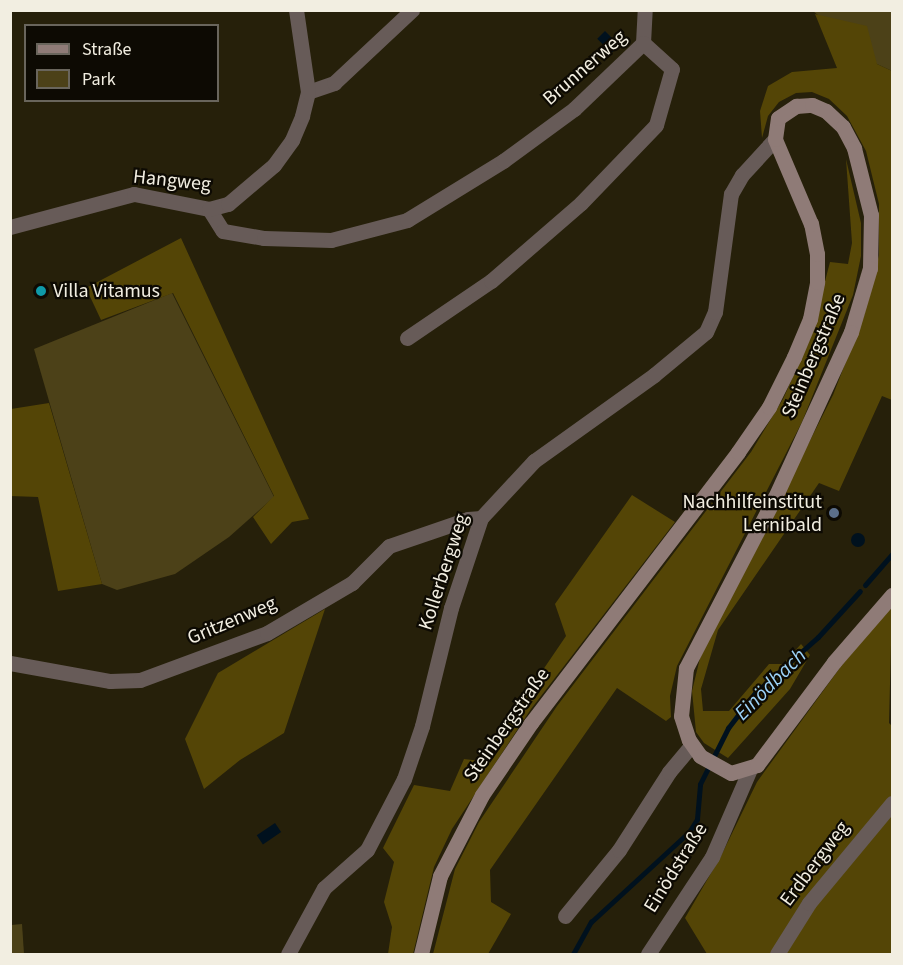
<!DOCTYPE html>
<meta charset="utf-8">
<style>
body{margin:0}
#map{position:relative;width:903px;height:965px;overflow:hidden;background:#26200a;font-family:"Source Sans 3",sans-serif}
div>[style]{position:absolute}
.green>*{inset:0;background:#4c4118}
.forest>*{inset:0;background:#544506}
.water>*{inset:0;background:#00111e;transform-origin:0 0}
.round{border-radius:50%}
.stream>*{height:5px;margin:-2.5px;padding:0 2.5px;transform-origin:2.5px;border-radius:2.5px;background:#00111e}
.minor>*{height:15px;margin:-7.5px;padding:0 7.5px;transform-origin:7.5px;border-radius:7.5px;background:#675b58}
.secondary>*{height:15px;margin:-7.5px;padding:0 7.5px;transform-origin:7.5px;border-radius:7.5px;background:#8f7b77}
.dots>*{width:16px;height:16px;translate:-50% -50%;box-sizing:border-box;border:3px solid #0d0a03;border-radius:50%}
span{translate:-50% -50%;white-space:nowrap;text-align:center;line-height:1.15;-webkit-text-stroke:4.5px #0d0a03;paint-order:stroke}
.street-label{font-size:20px;color:#f2eee1}
.poi-label{font-size:20px;color:#f2eee1}
.left{translate:0 -50%;text-align:left}
.right{translate:-100% -50%;text-align:right}
.water-label{font-size:21px;color:#9cd2f7;font-style:italic}
.frame{position:absolute;inset:0;border:12px solid #f2eee1;pointer-events:none}
.legend{position:absolute;left:24px;top:24px;width:195px;height:78px;box-sizing:border-box;background:#0d0a03;border:2px solid #69655c;margin:0;padding:8px 10px;list-style:none;font-size:18px;color:#f2eee1}
.legend li{display:flex;align-items:center;gap:12px;height:30px}
.legend b{width:30px;border:2px solid #69655c}
</style>
<div id="map">
<div class="green">
<i style="clip-path:polygon(813px 11px,892px 11px,892px 71px,877px 64px)"></i>
<i style="clip-path:polygon(172px 293px,274px 497px,229px 537px,175px 574px,117px 590px,102px 584px,34px 349px)"></i>
<i style="clip-path:polygon(22px 924px,24px 954px,11px 954px,11px 925px)"></i>
</div>
<div class="forest">
<i style="clip-path:polygon(815px 14px,867px 26px,877px 64px,892px 71px,892px 400px,882px 396px,839px 491px,819px 483px,718px 630px,701px 689px,703px 711px,729px 711px,769px 664px,783px 664px,801px 644px,810px 655px,790px 689px,728px 758px,704px 743px,696px 732px,692px 691px,700px 658px,833px 395px,864px 315px,879px 255px,879px 204px,866px 151px,847px 116px,829px 99px,812px 92px,796px 93px,779px 102px,768px 116px,762px 138px,760px 111px,768px 86px,792px 72px,837px 68px)"></i>
<i style="clip-path:polygon(846px 159px,861px 223px,861px 256px,853px 295px,802px 422px,677px 666px,670px 696px,671px 717px,666px 721px,617px 688px,490px 870px,491px 902px,511px 914px,488px 954px,433px 954px,455px 869px,479px 822px,557px 706px,751px 452px,783px 399px,810px 339px,830px 262px,848px 264px,852px 243px)"></i>
<i style="clip-path:polygon(181px 238px,309px 519px,292px 522px,271px 544px,253px 517px,274px 496px,173px 293px,101px 320px,86px 288px)"></i>
<i style="clip-path:polygon(49px 403px,102px 584px,58px 591px,38px 497px,10px 496px,11px 409px)"></i>
<i style="clip-path:polygon(632px 495px,675px 522px,531px 709px,452px 829px,434px 867px,413px 954px,388px 954px,392px 927px,384px 902px,394px 862px,383px 848px,414px 785px,450px 791px,464px 759px,481px 761px,566px 636px,555px 604px)"></i>
<i style="clip-path:polygon(892px 606px,889px 723px,892px 726px,892px 954px,707px 954px,685px 918px,721px 856px,757px 782px,842px 665px)"></i>
<i style="clip-path:polygon(325px 609px,284px 733px,240px 760px,204px 789px,185px 739px,218px 673px)"></i>
</div>
<div class="water">
<i style="left:605px;top:31px;width:20px;height:11px;rotate:45deg"></i>
<i class="round" style="left:851px;top:533px;width:14px;height:14px"></i>
<i style="left:275px;top:823px;width:11px;height:22px;rotate:56deg"></i>
</div>
<div class="stream">
<i style="left:865px;top:585px;width:41px;rotate:-48.9deg"></i>
<i style="left:573px;top:954px;width:37px;rotate:-61deg"></i>
<i style="left:591px;top:922px;width:133px;rotate:-42.6deg"></i>
<i style="left:689px;top:832px;width:15px;rotate:-58deg"></i>
<i style="left:697px;top:819px;width:35px;rotate:-85deg"></i>
<i style="left:700px;top:784px;width:63px;rotate:-63.4deg"></i>
<i style="left:728px;top:728px;width:44px;rotate:-52.4deg"></i>
<i style="left:755px;top:693px;width:84px;rotate:-41.6deg"></i>
<i style="left:818px;top:637px;width:62px;rotate:-47.6deg"></i>
</div>
<div class="minor">
<i style="left:643px;top:43px;width:33px;rotate:-87deg"></i>
<i style="left:308px;top:92px;width:28px;rotate:-19deg"></i>
<i style="left:334px;top:83px;width:107px;rotate:-43.1deg"></i>
<i style="left:209px;top:209px;width:26px;rotate:58deg"></i>
<i style="left:223px;top:231px;width:42px;rotate:9.7deg"></i>
<i style="left:264px;top:238px;width:67px;rotate:1.7deg"></i>
<i style="left:331px;top:240px;width:79px;rotate:-14.7deg"></i>
<i style="left:407px;top:220px;width:113px;rotate:-31.6deg"></i>
<i style="left:503px;top:161px;width:88px;rotate:-36.2deg"></i>
<i style="left:574px;top:109px;width:95px;rotate:-43.7deg"></i>
<i style="left:10px;top:227px;width:128px;rotate:-14.9deg"></i>
<i style="left:134px;top:194px;width:76px;rotate:11.3deg"></i>
<i style="left:209px;top:209px;width:20px;rotate:-15deg"></i>
<i style="left:228px;top:204px;width:60px;rotate:-40.3deg"></i>
<i style="left:274px;top:165px;width:31px;rotate:-54deg"></i>
<i style="left:292px;top:140px;width:26px;rotate:-67deg"></i>
<i style="left:302px;top:116px;width:25px;rotate:-76deg"></i>
<i style="left:308px;top:92px;width:83px;rotate:-98.3deg"></i>
<i style="left:407px;top:338px;width:102px;rotate:-34.2deg"></i>
<i style="left:491px;top:281px;width:119px;rotate:-40.9deg"></i>
<i style="left:581px;top:203px;width:108px;rotate:-46.1deg"></i>
<i style="left:656px;top:125px;width:58px;rotate:-74.1deg"></i>
<i style="left:672px;top:69px;width:39px;rotate:-138deg"></i>
<i style="left:10px;top:663px;width:102px;rotate:10.2deg"></i>
<i style="left:110px;top:681px;width:30px;rotate:-2deg"></i>
<i style="left:140px;top:680px;width:135px;rotate:-20.3deg"></i>
<i style="left:267px;top:633px;width:99px;rotate:-30.5deg"></i>
<i style="left:352px;top:583px;width:52px;rotate:-45deg"></i>
<i style="left:389px;top:546px;width:83px;rotate:-18.9deg"></i>
<i style="left:468px;top:519px;width:13px;rotate:-4deg"></i>
<i style="left:565px;top:916px;width:85px;rotate:-50.7deg"></i>
<i style="left:619px;top:850px;width:93px;rotate:-57.3deg"></i>
<i style="left:669px;top:772px;width:35px;rotate:-50deg"></i>
<i style="left:288px;top:954px;width:75px;rotate:-61.4deg"></i>
<i style="left:324px;top:888px;width:57px;rotate:-41.5deg"></i>
<i style="left:367px;top:850px;width:80px;rotate:-62.5deg"></i>
<i style="left:404px;top:779px;width:56px;rotate:-71.2deg"></i>
<i style="left:422px;top:726px;width:122px;rotate:-76.2deg"></i>
<i style="left:451px;top:608px;width:95px;rotate:-71.6deg"></i>
<i style="left:481px;top:518px;width:78px;rotate:-47.1deg"></i>
<i style="left:534px;top:461px;width:148px;rotate:-35.6deg"></i>
<i style="left:654px;top:375px;width:67px;rotate:-39.6deg"></i>
<i style="left:706px;top:332px;width:22px;rotate:-66deg"></i>
<i style="left:715px;top:312px;width:119px;rotate:-82.3deg"></i>
<i style="left:731px;top:194px;width:22px;rotate:-60deg"></i>
<i style="left:742px;top:175px;width:49px;rotate:-47.5deg"></i>
<i style="left:648px;top:954px;width:116px;rotate:-56.6deg"></i>
<i style="left:712px;top:857px;width:96px;rotate:-66.6deg"></i>
<i style="left:777px;top:954px;width:60px;rotate:-57.9deg"></i>
<i style="left:809px;top:903px;width:130px;rotate:-50.3deg"></i>
</div>
<div class="secondary">
<i style="left:421px;top:954px;width:80px;rotate:-76.3deg"></i>
<i style="left:440px;top:876px;width:91px;rotate:-62.6deg"></i>
<i style="left:482px;top:795px;width:87px;rotate:-55.8deg"></i>
<i style="left:531px;top:723px;width:341px;rotate:-52.6deg"></i>
<i style="left:738px;top:452px;width:55px;rotate:-55.4deg"></i>
<i style="left:769px;top:407px;width:56px;rotate:-63.4deg"></i>
<i style="left:794px;top:357px;width:41px;rotate:-67.2deg"></i>
<i style="left:810px;top:319px;width:38px;rotate:-79deg"></i>
<i style="left:817px;top:282px;width:28px;rotate:-90deg"></i>
<i style="left:817px;top:254px;width:31px;rotate:-101deg"></i>
<i style="left:811px;top:224px;width:92px;rotate:-113deg"></i>
<i style="left:775px;top:139px;width:21px;rotate:-82deg"></i>
<i style="left:778px;top:118px;width:22px;rotate:-34deg"></i>
<i style="left:796px;top:106px;width:16px;rotate:-4deg"></i>
<i style="left:812px;top:105px;width:15px;rotate:23deg"></i>
<i style="left:826px;top:111px;width:23px;rotate:43deg"></i>
<i style="left:843px;top:127px;width:24px;rotate:62deg"></i>
<i style="left:854px;top:148px;width:69px;rotate:75.8deg"></i>
<i style="left:871px;top:215px;width:53px;rotate:91.1deg"></i>
<i style="left:870px;top:268px;width:67px;rotate:106.5deg"></i>
<i style="left:851px;top:332px;width:182px;rotate:114.7deg"></i>
<i style="left:775px;top:497px;width:193px;rotate:117.5deg"></i>
<i style="left:686px;top:668px;width:48px;rotate:95.9deg"></i>
<i style="left:681px;top:716px;width:25px;rotate:72deg"></i>
<i style="left:689px;top:740px;width:19px;rotate:55deg"></i>
<i style="left:700px;top:756px;width:35px;rotate:29deg"></i>
<i style="left:731px;top:773px;width:27px;rotate:-17deg"></i>
<i style="left:757px;top:765px;width:129px;rotate:-53.2deg"></i>
<i style="left:834px;top:662px;width:89px;rotate:-49.1deg"></i>
</div>
<div class="dots">
<i style="left:41px;top:291px;background:#0f9aa8"></i>
<i style="left:834px;top:513px;background:#5c6f8a"></i>
</div>
<div class="street-label">
<span style="left:585px;top:68px;rotate:-41deg">Brunnerweg</span>
<span style="left:172px;top:181px;rotate:6deg">Hangweg</span>
<span style="left:814px;top:356px;rotate:-67deg">Steinbergstraße</span>
<span style="left:444px;top:572px;rotate:-72deg">Kollerbergweg</span>
<span style="left:232px;top:621px;rotate:-23deg">Gritzenweg</span>
<span style="left:507px;top:725px;rotate:-55deg">Steinbergstraße</span>
<span style="left:815px;top:864px;rotate:-53deg">Erdbergweg</span>
<span style="left:676px;top:868px;rotate:-58deg">Einödstraße</span>
</div>
<div class="poi-label">
<span class="left" style="left:53px;top:291px">Villa Vitamus</span>
<span class="right" style="left:822px;top:514px">Nachhilfeinstitut<br>Lernibald</span>
</div>
<div class="water-label">
<span style="left:770px;top:684px;rotate:-45deg">Einödbach</span>
</div>
<div class="frame"></div>
<ul class="legend">
<li><b style="height:8px;background:#8f7b77"></b>Straße</li>
<li><b style="height:16px;background:#4c4118"></b>Park</li>
</ul>
</div>
